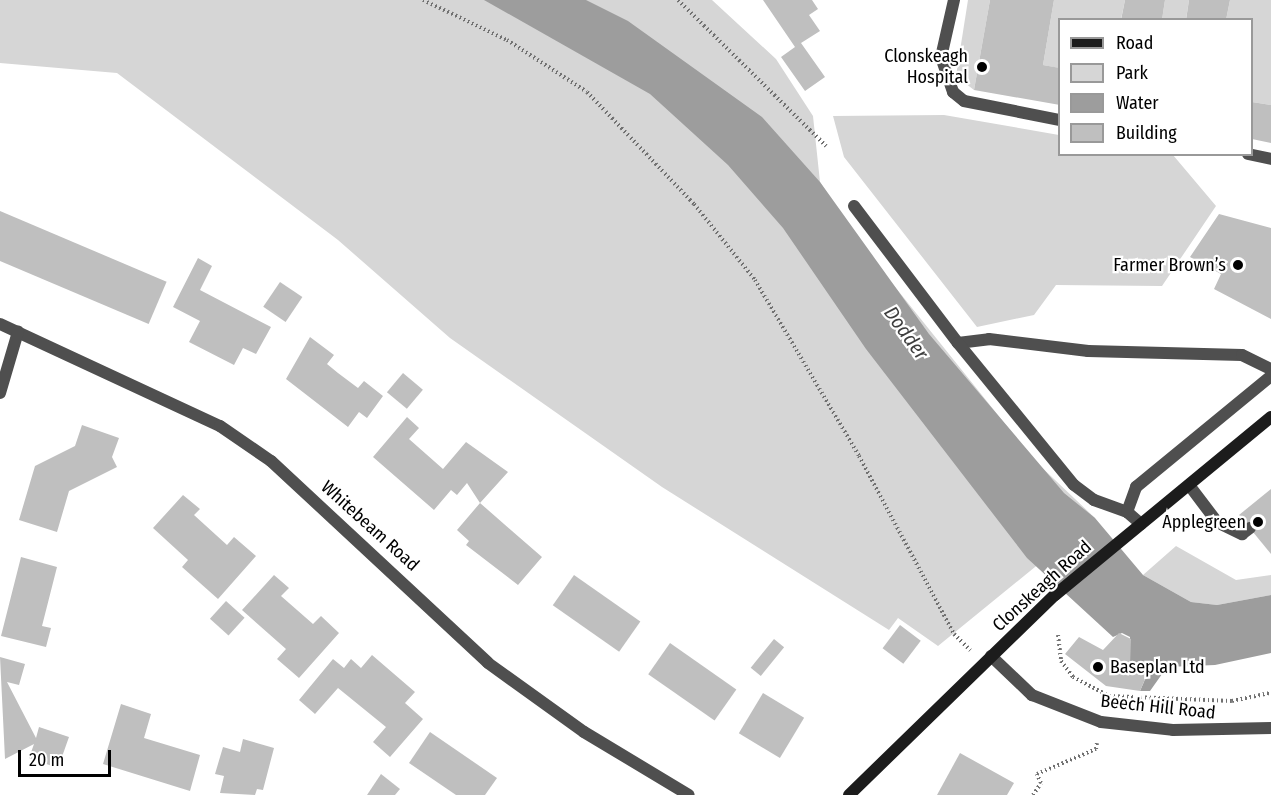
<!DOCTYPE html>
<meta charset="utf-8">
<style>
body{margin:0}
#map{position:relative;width:1271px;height:795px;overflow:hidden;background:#fff;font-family:"Fira Sans Condensed",sans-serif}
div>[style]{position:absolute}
.green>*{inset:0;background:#d6d6d6}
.water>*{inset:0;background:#9d9d9d}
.building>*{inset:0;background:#bfbfbf;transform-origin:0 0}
.path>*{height:4px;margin-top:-2px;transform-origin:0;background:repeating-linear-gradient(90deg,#717171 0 1.5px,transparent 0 4.5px)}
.service>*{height:12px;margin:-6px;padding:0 6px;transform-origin:6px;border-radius:6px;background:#4f4f4f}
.minor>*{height:12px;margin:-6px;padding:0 6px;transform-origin:6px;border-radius:6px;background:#4f4f4f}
.tertiary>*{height:12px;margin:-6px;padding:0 6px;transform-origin:6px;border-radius:6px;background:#4f4f4f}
.secondary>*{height:12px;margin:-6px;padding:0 6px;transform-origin:6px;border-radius:6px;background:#1c1c1c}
.dots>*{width:16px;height:16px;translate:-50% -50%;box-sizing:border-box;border:3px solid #fff;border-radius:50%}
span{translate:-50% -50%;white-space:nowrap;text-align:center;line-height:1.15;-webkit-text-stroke:4.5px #fff;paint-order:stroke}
.poi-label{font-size:18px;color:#000}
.right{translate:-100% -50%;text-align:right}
.left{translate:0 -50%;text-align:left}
.street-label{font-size:18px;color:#000}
.water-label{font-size:20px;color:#3e3e3e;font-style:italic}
.legend{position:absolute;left:1058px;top:18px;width:195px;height:138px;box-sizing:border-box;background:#fff;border:2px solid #999;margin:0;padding:8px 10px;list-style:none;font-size:18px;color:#000}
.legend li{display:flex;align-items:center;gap:12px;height:30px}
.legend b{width:30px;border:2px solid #999}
.scale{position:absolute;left:18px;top:750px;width:93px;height:27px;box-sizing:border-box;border:3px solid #000;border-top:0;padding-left:8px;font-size:18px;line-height:21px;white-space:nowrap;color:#000;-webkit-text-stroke:4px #fff;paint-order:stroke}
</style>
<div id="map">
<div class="green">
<i style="clip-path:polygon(0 0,712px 0,776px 59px,813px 116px,820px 182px,863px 247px,1034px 460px,1095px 518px,938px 646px,898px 618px,889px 630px,662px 487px,450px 338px,338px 240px,117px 73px,0 63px)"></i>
<i style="clip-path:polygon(968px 0,990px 0,974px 90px,956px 76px)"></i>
<i style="clip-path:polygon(1054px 0,1125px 0,1121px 19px,1060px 20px,1059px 68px,1043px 65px)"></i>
<i style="clip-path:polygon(1165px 0,1189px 0,1186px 19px,1162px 20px)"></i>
<i style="clip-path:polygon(1230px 0,1271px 0,1271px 105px,1252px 102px,1252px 20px,1226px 20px)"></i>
<i style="clip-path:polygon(944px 115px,1059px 135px,1060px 154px,1173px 155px,1216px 206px,1162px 286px,1056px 285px,1034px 315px,977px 327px,844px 157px,833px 116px)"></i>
<i style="clip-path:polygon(1176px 546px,1236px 580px,1271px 575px,1271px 595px,1217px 605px,1191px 602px,1143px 575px)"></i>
</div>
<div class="water">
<i style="clip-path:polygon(484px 0,586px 0,628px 21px,762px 117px,820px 182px,929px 334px,1064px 493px,1095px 518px,1143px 575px,1191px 602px,1217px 605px,1271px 595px,1271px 653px,1215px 665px,1167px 667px,1150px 691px,1140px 691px,1149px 670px,1130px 667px,1130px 637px,1122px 633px,1113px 637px,1027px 558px,866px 349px,783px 228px,728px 165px,650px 94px)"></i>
</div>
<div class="building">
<i style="clip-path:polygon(763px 0,812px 0,818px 9px,809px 15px,820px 31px,801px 43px,825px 77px,805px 91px,781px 57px,795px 47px)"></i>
<i style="clip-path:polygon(990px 0,1054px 0,1043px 65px,1060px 68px,1060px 105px,974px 90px)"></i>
<i style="clip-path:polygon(1125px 0,1165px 0,1162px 20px,1121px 20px)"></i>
<i style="clip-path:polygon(1189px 0,1230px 0,1226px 20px,1186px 20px)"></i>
<i style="clip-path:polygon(1252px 102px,1271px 105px,1271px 143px,1252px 139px)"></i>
<i style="left:0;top:211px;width:181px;height:46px;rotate:23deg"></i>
<i style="clip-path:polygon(1219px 214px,1271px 228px,1271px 319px,1214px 289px,1221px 274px,1190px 257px)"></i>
<i style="clip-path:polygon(198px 258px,212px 266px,200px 290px,271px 327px,256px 354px,243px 348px,234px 365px,189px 342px,200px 321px,173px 307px)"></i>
<i style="left:280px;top:282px;width:27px;height:30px;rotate:34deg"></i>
<i style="clip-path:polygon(310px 337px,334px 355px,327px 364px,338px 373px,358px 388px,364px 381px,383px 396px,367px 418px,359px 412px,348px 427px,286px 379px)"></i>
<i style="left:403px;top:373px;width:26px;height:25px;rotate:40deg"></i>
<i style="clip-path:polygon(407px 417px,419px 428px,409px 439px,443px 469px,466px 442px,508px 472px,480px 503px,542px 557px,518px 585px,466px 545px,469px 541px,457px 530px,480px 503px,467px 483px,457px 495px,451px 490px,434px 510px,373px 457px)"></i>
<i style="clip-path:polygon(82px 425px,119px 438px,112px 457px,117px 467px,69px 491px,57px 532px,19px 520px,35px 466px,75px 446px)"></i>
<i style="clip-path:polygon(1271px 489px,1271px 554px,1239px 515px)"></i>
<i style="clip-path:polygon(183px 495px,200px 509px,194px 515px,227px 545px,234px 537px,256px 556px,218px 599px,182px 567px,188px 560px,153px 528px)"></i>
<i style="clip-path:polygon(21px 557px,57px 567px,42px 626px,51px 628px,46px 647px,1px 636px)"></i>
<i style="clip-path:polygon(274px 575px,289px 588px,281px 596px,313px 624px,321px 616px,339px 633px,299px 678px,277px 659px,286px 649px,242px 610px)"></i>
<i style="left:574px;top:575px;width:81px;height:37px;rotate:35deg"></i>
<i style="left:226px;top:601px;width:25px;height:24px;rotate:42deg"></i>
<i style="left:900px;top:625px;width:26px;height:29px;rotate:37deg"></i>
<i style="clip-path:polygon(1119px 633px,1131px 639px,1130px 667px,1149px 670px,1140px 691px,1106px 686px,1065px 654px,1079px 637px,1103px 650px)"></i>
<i style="left:774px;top:639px;width:13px;height:37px;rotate:39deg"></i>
<i style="left:670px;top:643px;width:81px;height:38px;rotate:35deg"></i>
<i style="clip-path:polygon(372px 655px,415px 692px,405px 703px,423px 719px,390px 757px,373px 742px,386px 727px,338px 688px,315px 714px,299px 700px,333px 659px,344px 668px,351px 659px,361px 668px)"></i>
<i style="clip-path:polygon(0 657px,25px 664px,19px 685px,7px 682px,36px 738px,39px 727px,69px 737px,58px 768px,29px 758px,34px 744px,5px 759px)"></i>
<i style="left:763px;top:693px;width:48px;height:47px;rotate:31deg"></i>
<i style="clip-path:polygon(121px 704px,151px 714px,144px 738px,200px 755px,190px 791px,103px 764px)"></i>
<i style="clip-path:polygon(430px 732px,497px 778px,485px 795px,456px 795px,409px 763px)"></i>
<i style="clip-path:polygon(243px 739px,274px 748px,263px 790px,257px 789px,255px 795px,220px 793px,224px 776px,215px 774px,223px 747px,240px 752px)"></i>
<i style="clip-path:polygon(960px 753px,1014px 783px,1007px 795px,937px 795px)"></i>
<i style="clip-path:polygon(381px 774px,400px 789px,395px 795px,367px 795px)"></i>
</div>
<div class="path">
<i style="left:423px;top:0;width:93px;rotate:25.5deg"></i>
<i style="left:507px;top:40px;width:95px;rotate:33deg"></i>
<i style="left:587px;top:92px;width:155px;rotate:46.3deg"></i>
<i style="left:694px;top:204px;width:97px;rotate:51.2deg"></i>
<i style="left:755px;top:280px;width:204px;rotate:59.4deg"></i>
<i style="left:859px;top:456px;width:202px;rotate:61.9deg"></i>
<i style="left:954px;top:634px;width:23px;rotate:45deg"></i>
<i style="left:678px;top:0;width:208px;rotate:44.6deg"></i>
<i style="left:1058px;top:635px;width:26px;rotate:83deg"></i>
<i style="left:1061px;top:661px;width:20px;rotate:53deg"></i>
<i style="left:1073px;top:677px;width:41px;rotate:27.8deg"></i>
<i style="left:1109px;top:696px;width:123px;rotate:2.3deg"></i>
<i style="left:1232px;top:701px;width:40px;rotate:-12deg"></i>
<i style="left:1033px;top:795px;width:14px;rotate:-56deg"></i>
<i style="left:1041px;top:783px;width:10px;rotate:-114deg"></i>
<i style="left:1037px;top:774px;width:64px;rotate:-23deg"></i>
<i style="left:1096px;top:749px;width:6px;rotate:-81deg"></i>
</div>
<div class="service">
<i style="left:954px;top:0;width:58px;rotate:102.8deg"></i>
<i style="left:941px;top:57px;width:37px;rotate:71deg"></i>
<i style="left:953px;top:92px;width:14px;rotate:39deg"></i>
<i style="left:964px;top:101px;width:98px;rotate:11.2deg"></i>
<i style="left:1248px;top:154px;width:24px;rotate:12deg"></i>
<i style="left:854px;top:206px;width:172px;rotate:52.8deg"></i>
<i style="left:958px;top:343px;width:31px;rotate:-7deg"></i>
<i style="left:989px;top:339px;width:100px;rotate:6.9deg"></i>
<i style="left:1088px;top:351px;width:154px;rotate:1.5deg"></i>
<i style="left:1242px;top:355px;width:32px;rotate:26deg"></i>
<i style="left:958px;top:343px;width:183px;rotate:50.8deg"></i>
<i style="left:1074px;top:485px;width:25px;rotate:37deg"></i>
<i style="left:1094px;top:500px;width:35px;rotate:20deg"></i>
<i style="left:1189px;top:485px;width:46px;rotate:52.9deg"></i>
<i style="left:1217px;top:522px;width:28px;rotate:26deg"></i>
<i style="left:1242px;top:534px;width:10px;rotate:-37deg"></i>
<i style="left:1141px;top:524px;width:18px;rotate:-139deg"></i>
<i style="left:1127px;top:512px;width:27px;rotate:-70deg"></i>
<i style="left:1136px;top:487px;width:175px;rotate:-39.4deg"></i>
</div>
<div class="minor">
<i style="left:0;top:324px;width:242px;rotate:24.9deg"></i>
<i style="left:220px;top:426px;width:62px;rotate:34.5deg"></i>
<i style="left:271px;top:461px;width:296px;rotate:42.9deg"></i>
<i style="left:488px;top:663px;width:118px;rotate:35.7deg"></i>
<i style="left:584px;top:732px;width:122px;rotate:31deg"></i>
<i style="left:0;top:393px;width:64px;rotate:-73.6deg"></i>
</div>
<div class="tertiary">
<i style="left:991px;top:656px;width:57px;rotate:43.6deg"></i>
<i style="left:1032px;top:695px;width:74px;rotate:21.4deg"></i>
<i style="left:1101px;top:722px;width:72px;rotate:6.3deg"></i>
<i style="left:1173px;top:730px;width:98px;rotate:-1.2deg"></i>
</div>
<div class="secondary">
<i style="left:849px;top:795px;width:287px;rotate:-44.2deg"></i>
<i style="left:1055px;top:595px;width:280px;rotate:-39.5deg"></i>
</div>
<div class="dots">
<i style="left:982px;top:67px;background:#000"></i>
<i style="left:1238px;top:265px;background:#000"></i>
<i style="left:1258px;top:522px;background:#000"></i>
<i style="left:1098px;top:667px;background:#000"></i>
</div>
<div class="poi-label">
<span class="right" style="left:968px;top:67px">Clonskeagh<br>Hospital</span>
<span class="right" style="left:1226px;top:265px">Farmer Brown’s</span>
<span class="right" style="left:1246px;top:522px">Applegreen</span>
<span class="left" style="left:1110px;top:667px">Baseplan Ltd</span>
</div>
<div class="street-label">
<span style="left:370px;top:526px;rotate:42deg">Whitebeam Road</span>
<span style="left:1042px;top:586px;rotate:-42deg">Clonskeagh Road</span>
<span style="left:1158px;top:707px;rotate:6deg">Beech Hill Road</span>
</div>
<div class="water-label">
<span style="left:906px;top:333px;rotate:54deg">Dodder</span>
</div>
<ul class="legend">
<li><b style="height:8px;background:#1c1c1c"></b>Road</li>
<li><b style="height:16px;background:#d6d6d6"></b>Park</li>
<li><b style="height:16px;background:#9d9d9d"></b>Water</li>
<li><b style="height:16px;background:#bfbfbf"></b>Building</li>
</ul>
<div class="scale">20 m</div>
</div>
